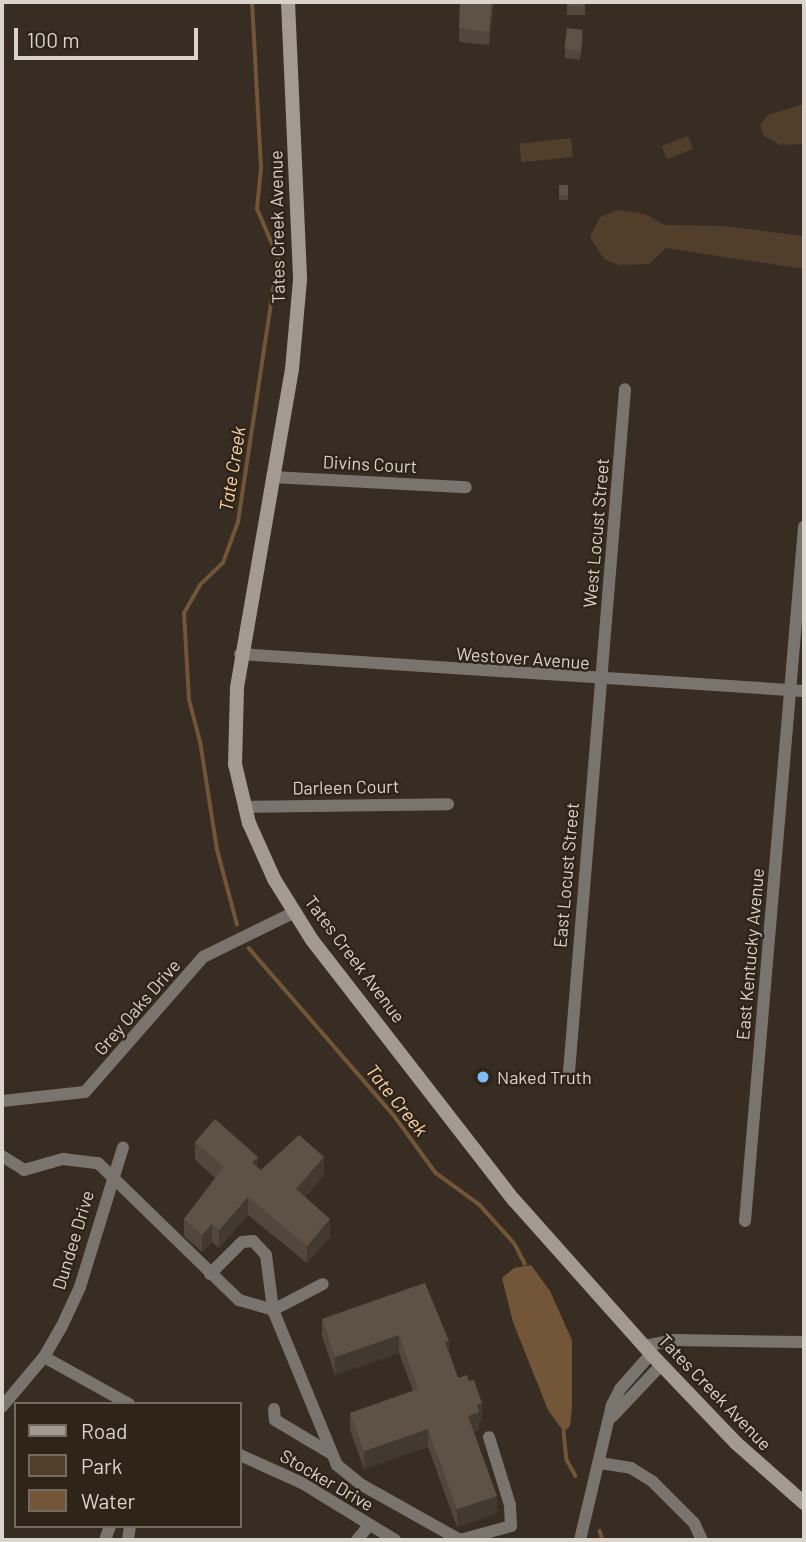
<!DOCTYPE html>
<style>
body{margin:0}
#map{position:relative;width:806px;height:1542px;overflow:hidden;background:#382d22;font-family:Barlow,sans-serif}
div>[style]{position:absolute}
.green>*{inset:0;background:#513f2b;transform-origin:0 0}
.water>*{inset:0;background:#725637}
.stream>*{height:3.5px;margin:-1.75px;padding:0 1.75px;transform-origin:1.75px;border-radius:1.75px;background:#725637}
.street>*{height:12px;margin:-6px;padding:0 6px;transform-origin:6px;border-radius:6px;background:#7a746e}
.secondary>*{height:14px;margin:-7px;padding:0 7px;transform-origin:7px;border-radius:7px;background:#a39a91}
.wall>*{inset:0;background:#51473c;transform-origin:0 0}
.shaded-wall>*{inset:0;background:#423931}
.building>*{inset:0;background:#5e5246;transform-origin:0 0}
.dots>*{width:19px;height:19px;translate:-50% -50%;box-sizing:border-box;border:4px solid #2e2418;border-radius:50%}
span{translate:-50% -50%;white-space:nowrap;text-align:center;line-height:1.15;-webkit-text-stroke:5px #2e2418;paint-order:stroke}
.street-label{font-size:18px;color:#dbd4cd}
.poi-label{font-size:18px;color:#dbd4cd}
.left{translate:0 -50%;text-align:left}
.water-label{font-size:19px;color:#fcd5aa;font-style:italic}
.frame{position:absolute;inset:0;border:4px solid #dbd4cd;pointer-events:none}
.legend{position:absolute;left:14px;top:1402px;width:228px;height:126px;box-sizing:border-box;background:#2e2418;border:2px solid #736a60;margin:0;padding:9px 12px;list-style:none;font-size:21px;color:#dbd4cd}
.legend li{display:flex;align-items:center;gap:14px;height:35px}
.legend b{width:35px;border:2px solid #736a60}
.scale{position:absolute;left:14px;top:28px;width:184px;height:32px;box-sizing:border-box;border:4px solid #dbd4cd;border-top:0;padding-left:9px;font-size:21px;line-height:24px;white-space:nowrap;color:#dbd4cd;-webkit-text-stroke:5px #2e2418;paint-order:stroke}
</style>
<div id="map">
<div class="green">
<i style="clip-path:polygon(804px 104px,804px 144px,780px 145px,764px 136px,760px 125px,768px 115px)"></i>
<i style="left:688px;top:136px;width:14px;height:28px;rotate:69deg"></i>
<i style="left:571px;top:138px;width:19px;height:52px;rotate:84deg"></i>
<i style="clip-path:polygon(619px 210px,645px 214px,665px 225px,723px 226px,804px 236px,804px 269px,666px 248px,649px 264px,619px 265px,604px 259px,590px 237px,600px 217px)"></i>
</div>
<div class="water">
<i style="clip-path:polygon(531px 1265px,550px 1291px,572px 1340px,572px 1408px,570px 1426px,564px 1432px,548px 1410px,513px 1322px,502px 1278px,514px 1268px)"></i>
</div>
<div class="stream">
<i style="left:237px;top:925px;width:78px;rotate:-104.9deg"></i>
<i style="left:217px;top:850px;width:109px;rotate:-98.9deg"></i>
<i style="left:200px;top:742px;width:43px;rotate:-104.7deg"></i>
<i style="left:189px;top:700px;width:87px;rotate:-93.3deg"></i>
<i style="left:184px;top:613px;width:32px;rotate:-60deg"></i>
<i style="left:200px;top:585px;width:32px;rotate:-44deg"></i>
<i style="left:223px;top:563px;width:44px;rotate:-69.9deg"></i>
<i style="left:238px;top:522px;width:267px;rotate:-81.4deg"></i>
<i style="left:278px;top:258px;width:53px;rotate:-113.2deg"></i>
<i style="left:257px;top:209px;width:41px;rotate:-84.4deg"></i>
<i style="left:261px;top:168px;width:166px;rotate:-93.1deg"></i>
<i style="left:249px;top:948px;width:220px;rotate:49.1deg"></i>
<i style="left:393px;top:1114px;width:73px;rotate:53.9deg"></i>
<i style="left:436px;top:1173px;width:54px;rotate:36deg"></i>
<i style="left:480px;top:1205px;width:52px;rotate:48.1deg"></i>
<i style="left:515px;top:1244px;width:22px;rotate:63deg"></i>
<i style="left:564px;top:1432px;width:28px;rotate:84deg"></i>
<i style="left:567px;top:1460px;width:18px;rotate:61deg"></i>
<i style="left:600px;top:1531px;width:9px;rotate:72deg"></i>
</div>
<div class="street">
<i style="left:272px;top:477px;width:194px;rotate:3deg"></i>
<i style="left:240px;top:654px;width:565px;rotate:3.75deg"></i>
<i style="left:244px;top:807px;width:204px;rotate:-0.8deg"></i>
<i style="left:569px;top:1072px;width:685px;rotate:-85.31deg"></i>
<i style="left:2px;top:1101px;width:83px;rotate:-6.2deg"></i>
<i style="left:85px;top:1092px;width:179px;rotate:-48.8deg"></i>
<i style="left:203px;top:957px;width:100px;rotate:-26.1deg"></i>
<i style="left:2px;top:1156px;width:26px;rotate:32deg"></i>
<i style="left:24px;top:1170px;width:41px;rotate:-15.8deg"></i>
<i style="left:63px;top:1159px;width:35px;rotate:7deg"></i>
<i style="left:98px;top:1163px;width:197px;rotate:44.2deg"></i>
<i style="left:239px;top:1300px;width:35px;rotate:16deg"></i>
<i style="left:273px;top:1310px;width:56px;rotate:-27.5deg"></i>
<i style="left:745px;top:1221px;width:697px;rotate:-85.14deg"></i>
<i style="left:210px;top:1274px;width:45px;rotate:-45deg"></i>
<i style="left:242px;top:1242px;width:11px;rotate:-5deg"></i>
<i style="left:253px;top:1241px;width:19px;rotate:47deg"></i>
<i style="left:266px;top:1255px;width:55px;rotate:82.7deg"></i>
<i style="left:273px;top:1310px;width:168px;rotate:67.6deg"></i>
<i style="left:337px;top:1465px;width:32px;rotate:39deg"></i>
<i style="left:362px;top:1485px;width:112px;rotate:29.3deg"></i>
<i style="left:460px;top:1540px;width:53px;rotate:-15.4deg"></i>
<i style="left:511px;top:1526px;width:21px;rotate:-93deg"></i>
<i style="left:510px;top:1505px;width:71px;rotate:-107.2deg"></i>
<i style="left:644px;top:1346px;width:31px;rotate:-11deg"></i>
<i style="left:674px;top:1340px;width:130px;rotate:0.9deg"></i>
<i style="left:44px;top:1357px;width:97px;rotate:28.9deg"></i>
<i style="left:2px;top:1407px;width:65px;rotate:-50deg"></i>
<i style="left:44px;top:1357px;width:34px;rotate:-60deg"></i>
<i style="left:61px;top:1328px;width:45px;rotate:-65.1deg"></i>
<i style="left:80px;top:1287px;width:146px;rotate:-72.9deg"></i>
<i style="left:274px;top:1409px;width:11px;rotate:85deg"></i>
<i style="left:275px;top:1420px;width:66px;rotate:30.8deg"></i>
<i style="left:612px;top:1417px;width:71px;rotate:-46.7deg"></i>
<i style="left:240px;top:1455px;width:68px;rotate:24.3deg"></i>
<i style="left:302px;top:1483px;width:109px;rotate:31.5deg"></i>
<i style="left:600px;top:1463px;width:31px;rotate:9deg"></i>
<i style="left:631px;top:1468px;width:26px;rotate:32deg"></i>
<i style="left:653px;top:1482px;width:58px;rotate:45deg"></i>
<i style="left:694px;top:1523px;width:19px;rotate:65deg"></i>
<i style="left:105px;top:1540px;width:15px;rotate:-70deg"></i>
<i style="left:128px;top:1540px;width:14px;rotate:-82deg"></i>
<i style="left:357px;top:1540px;width:19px;rotate:-51deg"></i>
<i style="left:580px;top:1540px;width:139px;rotate:-76.7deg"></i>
<i style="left:612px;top:1405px;width:18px;rotate:-63deg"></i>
<i style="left:620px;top:1389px;width:47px;rotate:-48.5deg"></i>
</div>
<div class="secondary">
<i style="left:288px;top:2px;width:278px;rotate:87.5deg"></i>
<i style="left:300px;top:280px;width:89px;rotate:95.1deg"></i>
<i style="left:292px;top:369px;width:324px;rotate:99.8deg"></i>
<i style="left:237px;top:688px;width:76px;rotate:91.5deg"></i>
<i style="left:235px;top:764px;width:61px;rotate:76.7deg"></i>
<i style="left:249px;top:823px;width:61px;rotate:65.9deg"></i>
<i style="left:274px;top:879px;width:72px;rotate:58.1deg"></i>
<i style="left:312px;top:940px;width:329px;rotate:52.2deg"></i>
<i style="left:514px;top:1200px;width:206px;rotate:48.3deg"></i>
<i style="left:651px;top:1354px;width:123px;rotate:46.3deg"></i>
<i style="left:736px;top:1443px;width:91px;rotate:41.4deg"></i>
</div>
<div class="wall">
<i style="clip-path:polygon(460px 2px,494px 2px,489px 45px,459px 42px)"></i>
<i style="left:567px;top:2px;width:18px;height:13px"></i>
<i style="clip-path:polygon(583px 39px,580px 60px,565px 58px,565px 49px)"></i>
<i style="left:559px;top:185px;width:9px;height:15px"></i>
<i style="clip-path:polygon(195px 1142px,258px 1167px,261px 1170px,324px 1175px,305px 1197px,330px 1237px,307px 1263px,248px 1215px,219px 1248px,212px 1242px,202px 1252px,184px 1236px,184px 1219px,215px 1178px,195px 1160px)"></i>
<i style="clip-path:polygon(425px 1283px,458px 1378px,482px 1421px,479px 1422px,479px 1430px,473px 1432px,497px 1513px,457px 1527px,428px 1447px,364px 1469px,350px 1430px,350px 1413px,413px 1391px,399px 1353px,335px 1375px,322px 1336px,322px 1319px)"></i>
</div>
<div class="shaded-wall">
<i style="clip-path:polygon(492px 2px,494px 2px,489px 45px,489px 32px)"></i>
<i style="clip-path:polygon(258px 1157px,258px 1174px,252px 1163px)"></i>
<i style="clip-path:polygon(324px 1157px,324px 1175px,296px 1207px,296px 1189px)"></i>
<i style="clip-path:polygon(248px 1197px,248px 1215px,219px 1248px,219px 1230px)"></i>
<i style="clip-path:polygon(330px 1219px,330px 1237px,307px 1263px,307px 1246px)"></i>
<i style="clip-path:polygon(212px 1224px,212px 1242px,202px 1252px,202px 1235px)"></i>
<i style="clip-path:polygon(399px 1335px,399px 1353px,335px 1375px,335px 1357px)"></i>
<i style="clip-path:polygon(449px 1341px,449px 1359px,445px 1342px)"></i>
<i style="clip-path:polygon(482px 1403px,482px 1421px,479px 1422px,479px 1430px,468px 1434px,468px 1416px,477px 1405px)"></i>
<i style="clip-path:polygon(428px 1429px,428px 1447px,364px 1469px,364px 1451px)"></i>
<i style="clip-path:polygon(497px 1496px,497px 1513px,457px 1527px,457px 1509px)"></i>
</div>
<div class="building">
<i style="clip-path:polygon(460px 2px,492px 2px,489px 32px,459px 28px)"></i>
<i style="clip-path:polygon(567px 2px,584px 2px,584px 7px,567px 6px)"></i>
<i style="left:567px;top:28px;width:16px;height:21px;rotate:7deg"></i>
<i style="left:559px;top:185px;width:9px;height:10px"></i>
<i style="clip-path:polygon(215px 1119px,258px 1157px,252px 1163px,261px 1170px,299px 1135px,324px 1157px,296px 1189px,330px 1219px,307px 1246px,248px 1197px,219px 1230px,212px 1224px,202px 1235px,184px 1219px,224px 1167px,195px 1142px)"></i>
<i style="clip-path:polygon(425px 1283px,449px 1341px,445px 1342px,458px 1378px,467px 1375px,469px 1381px,474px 1380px,482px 1403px,477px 1405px,479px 1412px,468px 1416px,497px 1496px,457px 1509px,428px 1429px,364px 1451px,350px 1413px,418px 1389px,399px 1335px,335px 1357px,322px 1319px)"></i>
</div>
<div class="dots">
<i style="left:483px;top:1077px;background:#7fbdfa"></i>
</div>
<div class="street-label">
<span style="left:277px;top:227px;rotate:-91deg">Tates Creek Avenue</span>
<span style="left:370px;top:464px;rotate:3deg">Divins Court</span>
<span style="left:596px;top:533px;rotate:-85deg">West Locust Street</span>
<span style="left:523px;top:658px;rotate:4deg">Westover Avenue</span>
<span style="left:346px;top:787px;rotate:-1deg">Darleen Court</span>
<span style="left:566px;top:875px;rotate:-85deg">East Locust Street</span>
<span style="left:750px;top:954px;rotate:-85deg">East Kentucky Avenue</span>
<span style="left:355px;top:959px;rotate:53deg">Tates Creek Avenue</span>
<span style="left:137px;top:1007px;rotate:-49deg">Grey Oaks Drive</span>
<span style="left:73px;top:1240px;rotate:-73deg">Dundee Drive</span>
<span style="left:715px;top:1392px;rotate:46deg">Tates Creek Avenue</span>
<span style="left:327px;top:1480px;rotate:30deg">Stocker Drive</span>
</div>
<div class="poi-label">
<span class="left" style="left:497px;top:1077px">Naked Truth</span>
</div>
<div class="water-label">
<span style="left:232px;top:469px;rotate:-81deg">Tate Creek</span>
<span style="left:397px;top:1100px;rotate:51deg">Tate Creek</span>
</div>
<div class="frame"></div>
<ul class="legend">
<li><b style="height:9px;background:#a39a91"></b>Road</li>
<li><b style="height:19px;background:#513f2b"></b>Park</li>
<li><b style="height:19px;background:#725637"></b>Water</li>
</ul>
<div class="scale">100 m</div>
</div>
